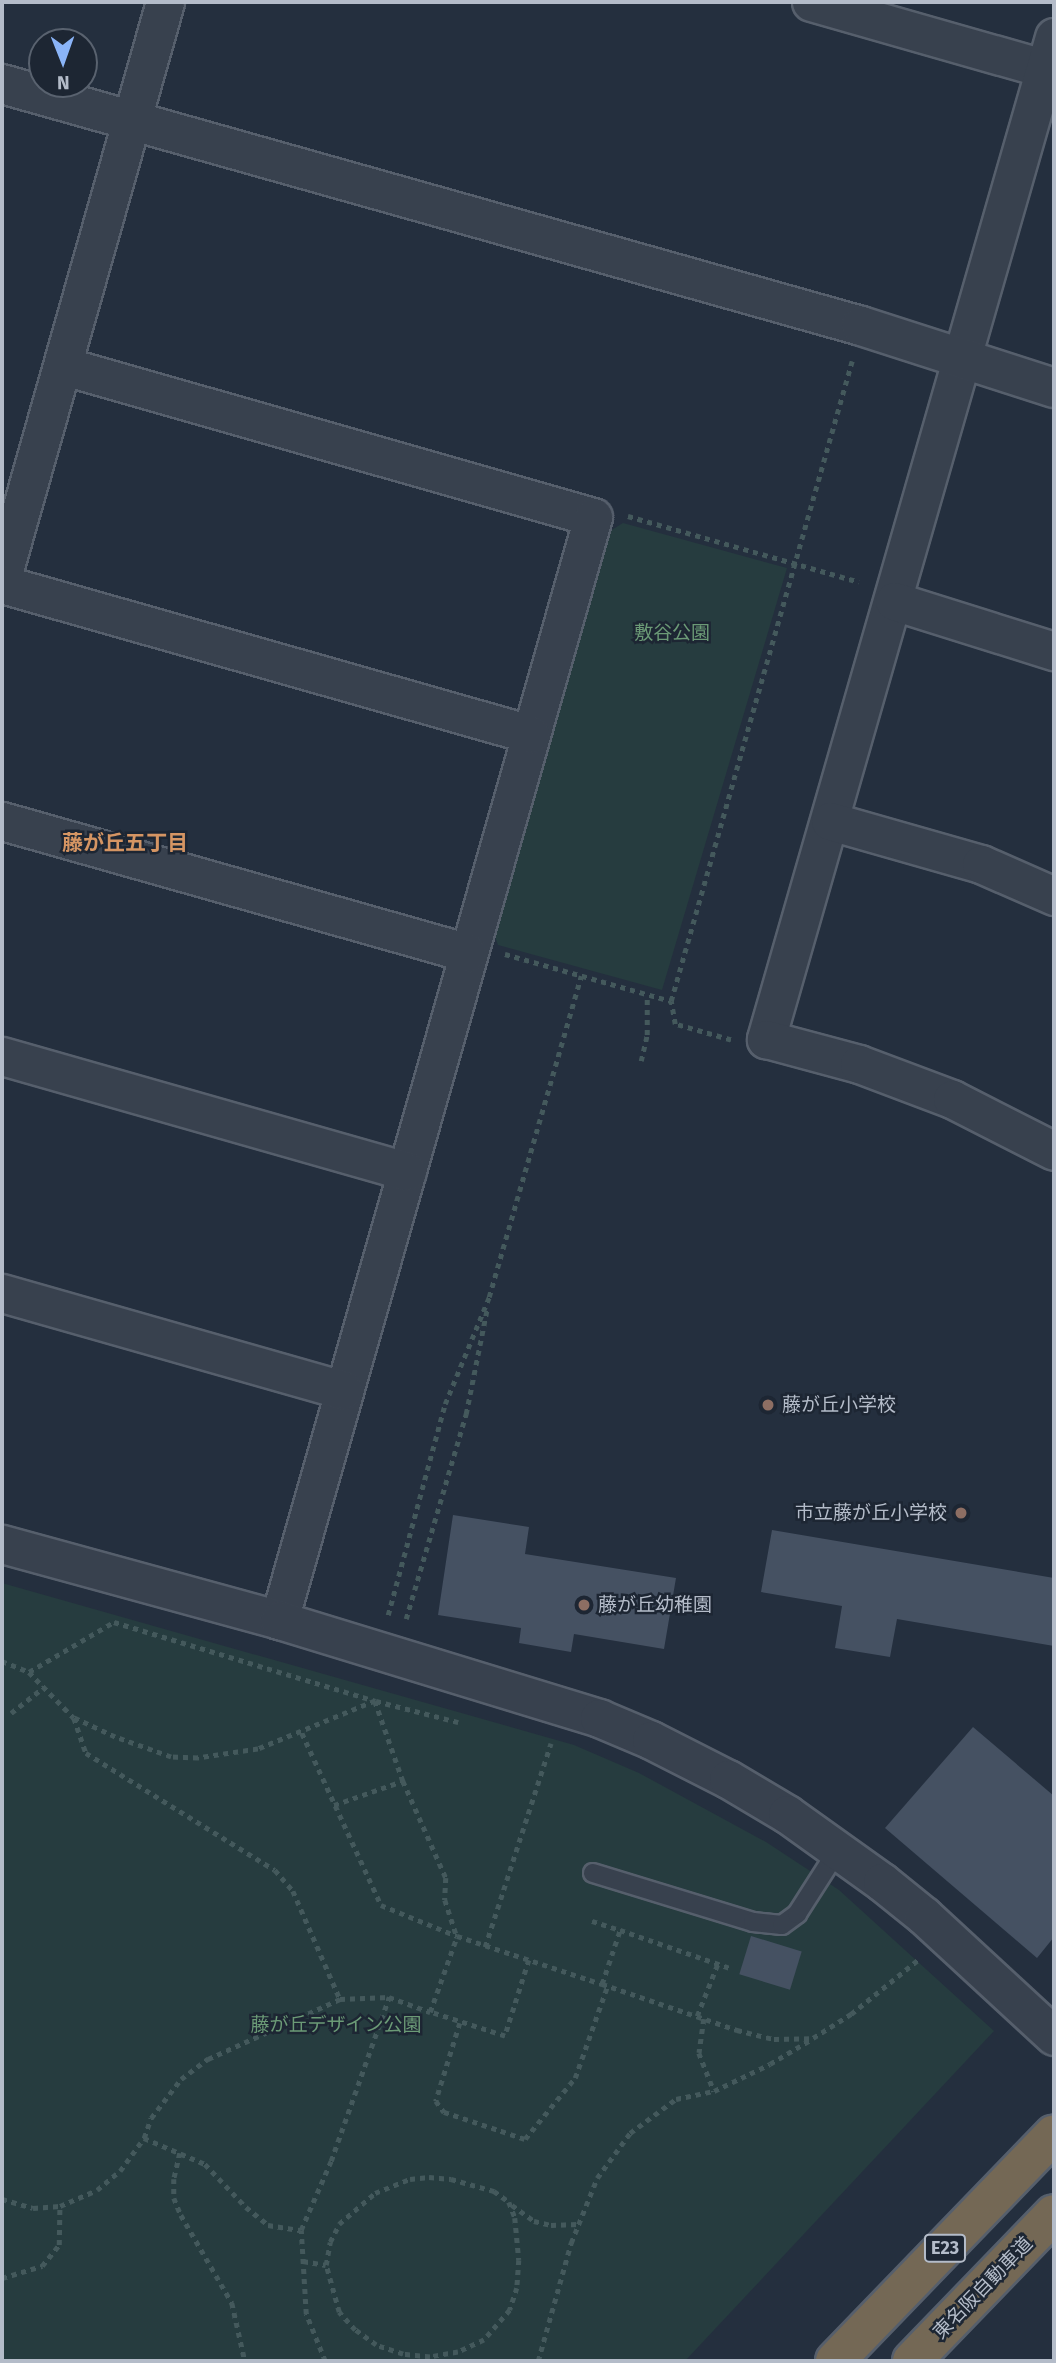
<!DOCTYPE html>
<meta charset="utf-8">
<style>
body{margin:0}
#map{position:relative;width:1056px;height:2363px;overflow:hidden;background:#242f3e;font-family:"Fira Sans","Noto Sans JP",sans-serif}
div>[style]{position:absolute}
.green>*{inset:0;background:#263c3f}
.building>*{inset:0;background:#455162;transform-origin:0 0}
.path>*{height:4.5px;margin-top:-2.25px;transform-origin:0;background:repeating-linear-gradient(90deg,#44595c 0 5px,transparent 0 10px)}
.roads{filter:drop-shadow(2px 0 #565f6c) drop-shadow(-2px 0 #565f6c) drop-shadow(0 2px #565f6c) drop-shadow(0 -2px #565f6c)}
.service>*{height:18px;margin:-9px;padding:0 9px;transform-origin:9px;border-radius:9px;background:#38414e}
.minor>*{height:37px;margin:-18.5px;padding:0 18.5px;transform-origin:18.5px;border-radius:18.5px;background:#38414e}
.tertiary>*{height:38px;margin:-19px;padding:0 19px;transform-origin:19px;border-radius:19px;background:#38414e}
.motorway>*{height:38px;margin:-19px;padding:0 19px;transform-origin:19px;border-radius:19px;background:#746855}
.dots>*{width:19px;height:19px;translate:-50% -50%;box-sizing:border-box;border:4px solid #1d2633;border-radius:50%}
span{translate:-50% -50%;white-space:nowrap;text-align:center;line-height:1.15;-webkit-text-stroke:5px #1d2633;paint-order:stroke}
.shield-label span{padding:2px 5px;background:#1d2633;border:2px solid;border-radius:5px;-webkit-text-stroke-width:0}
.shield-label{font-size:18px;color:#b4bcc9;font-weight:700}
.park-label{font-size:19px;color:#6b9a76}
.poi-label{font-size:19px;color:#b4bcc9}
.left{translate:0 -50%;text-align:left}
.right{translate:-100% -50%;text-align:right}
.street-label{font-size:19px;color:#b4bcc9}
.neighbourhood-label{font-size:21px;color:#d59563;font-weight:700}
.frame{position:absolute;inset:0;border:4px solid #b4bcc9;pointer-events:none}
.north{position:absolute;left:28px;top:28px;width:70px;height:70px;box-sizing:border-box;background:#1d2633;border:2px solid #59626f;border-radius:50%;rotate:179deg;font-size:19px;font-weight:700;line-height:28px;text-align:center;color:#b4bcc9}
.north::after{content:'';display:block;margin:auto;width:24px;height:32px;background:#8ab4f8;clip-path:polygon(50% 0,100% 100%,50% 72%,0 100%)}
</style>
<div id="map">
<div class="green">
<i style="clip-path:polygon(623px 523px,787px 568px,662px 990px,498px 945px,494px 934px,605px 534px)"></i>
<i style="clip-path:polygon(2px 1583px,574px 1745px,639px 1773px,766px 1842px,839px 1890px,994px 2031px,685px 2361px,2px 2361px)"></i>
</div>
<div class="building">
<i style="clip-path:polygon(453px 1515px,529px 1527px,525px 1554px,676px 1578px,664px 1649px,574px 1634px,571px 1652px,519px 1643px,521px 1628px,438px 1615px)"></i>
<i style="clip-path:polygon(772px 1530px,1054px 1578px,1054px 1646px,897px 1619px,890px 1657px,835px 1648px,842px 1606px,761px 1592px)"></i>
<i style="clip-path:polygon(973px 1727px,1054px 1796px,1054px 1937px,1037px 1958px,885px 1828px)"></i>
<i style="left:751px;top:1936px;width:53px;height:40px;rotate:17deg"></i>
</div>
<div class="path">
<i style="left:628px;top:516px;width:240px;rotate:15.9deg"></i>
<i style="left:505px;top:954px;width:173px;rotate:15.8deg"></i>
<i style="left:731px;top:1040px;width:58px;rotate:-164.1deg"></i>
<i style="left:675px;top:1024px;width:23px;rotate:-100deg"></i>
<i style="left:671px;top:1001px;width:665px;rotate:-74.21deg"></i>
<i style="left:641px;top:1061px;width:27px;rotate:-77deg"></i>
<i style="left:647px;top:1035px;width:40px;rotate:-90deg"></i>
<i style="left:388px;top:1615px;width:219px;rotate:-74.9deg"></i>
<i style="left:445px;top:1404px;width:116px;rotate:-67.6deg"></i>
<i style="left:489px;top:1297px;width:334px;rotate:-74deg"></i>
<i style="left:406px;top:1619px;width:214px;rotate:-73.7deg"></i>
<i style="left:466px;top:1414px;width:107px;rotate:-78.7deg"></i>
<i style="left:2px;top:1661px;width:29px;rotate:22deg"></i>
<i style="left:29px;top:1672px;width:64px;rotate:45.6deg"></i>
<i style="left:74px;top:1718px;width:37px;rotate:71deg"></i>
<i style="left:86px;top:1753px;width:222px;rotate:31.8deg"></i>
<i style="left:275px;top:1870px;width:28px;rotate:49deg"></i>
<i style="left:293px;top:1891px;width:118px;rotate:66.5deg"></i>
<i style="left:29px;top:1672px;width:99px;rotate:-30.5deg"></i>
<i style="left:114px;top:1622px;width:273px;rotate:16.8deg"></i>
<i style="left:375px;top:1701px;width:126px;rotate:157.7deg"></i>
<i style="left:258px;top:1749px;width:61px;rotate:171.5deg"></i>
<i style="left:198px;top:1758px;width:27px;rotate:-178deg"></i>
<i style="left:171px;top:1757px;width:59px;rotate:-160.3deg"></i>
<i style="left:115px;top:1737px;width:45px;rotate:-155.1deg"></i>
<i style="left:375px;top:1701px;width:85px;rotate:70.7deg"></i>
<i style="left:403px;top:1781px;width:106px;rotate:66.1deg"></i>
<i style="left:446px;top:1878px;width:22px;rotate:93deg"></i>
<i style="left:445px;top:1900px;width:38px;rotate:72deg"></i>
<i style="left:376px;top:1701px;width:85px;rotate:14.4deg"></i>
<i style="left:11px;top:1713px;width:42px;rotate:-38.2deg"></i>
<i style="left:302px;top:1733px;width:189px;rotate:65.3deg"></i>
<i style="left:381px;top:1905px;width:82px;rotate:22.2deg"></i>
<i style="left:334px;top:1805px;width:73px;rotate:-19.2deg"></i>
<i style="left:592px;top:1921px;width:29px;rotate:18deg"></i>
<i style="left:485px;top:1947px;width:214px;rotate:-72.1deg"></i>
<i style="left:529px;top:1960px;width:80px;rotate:107.5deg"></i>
<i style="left:505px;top:2036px;width:79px;rotate:-162.3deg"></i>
<i style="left:430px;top:2012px;width:81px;rotate:-70.4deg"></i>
<i style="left:457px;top:1936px;width:153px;rotate:18.3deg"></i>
<i style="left:602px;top:1984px;width:143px;rotate:18.8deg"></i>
<i style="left:737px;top:2030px;width:38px;rotate:14deg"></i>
<i style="left:774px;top:2039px;width:39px;rotate:-1deg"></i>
<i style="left:813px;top:2038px;width:45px;rotate:-32.3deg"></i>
<i style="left:851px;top:2014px;width:87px;rotate:-39deg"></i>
<i style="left:602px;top:1984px;width:57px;rotate:-71.6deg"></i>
<i style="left:620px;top:1930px;width:116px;rotate:19.1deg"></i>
<i style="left:697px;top:2016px;width:57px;rotate:-68.4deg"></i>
<i style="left:704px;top:2019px;width:34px;rotate:98deg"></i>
<i style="left:699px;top:2053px;width:41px;rotate:68.5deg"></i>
<i style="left:460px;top:2023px;width:82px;rotate:107.1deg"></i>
<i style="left:436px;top:2101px;width:14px;rotate:54deg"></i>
<i style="left:444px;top:2112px;width:85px;rotate:18.4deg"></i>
<i style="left:525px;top:2139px;width:79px;rotate:-50.7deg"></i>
<i style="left:575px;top:2078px;width:96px;rotate:-70.6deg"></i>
<i style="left:144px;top:2138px;width:66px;rotate:23.1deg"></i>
<i style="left:205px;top:2164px;width:59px;rotate:46.4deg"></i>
<i style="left:246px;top:2207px;width:28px;rotate:39deg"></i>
<i style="left:268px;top:2225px;width:33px;rotate:9deg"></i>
<i style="left:180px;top:2153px;width:27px;rotate:103deg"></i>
<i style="left:174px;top:2179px;width:19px;rotate:90deg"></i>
<i style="left:174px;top:2198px;width:18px;rotate:68deg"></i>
<i style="left:181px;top:2215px;width:102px;rotate:59.9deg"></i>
<i style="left:232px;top:2303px;width:59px;rotate:77.4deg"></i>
<i style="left:2px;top:2199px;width:32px;rotate:16deg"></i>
<i style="left:33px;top:2208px;width:27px;rotate:-4deg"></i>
<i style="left:60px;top:2206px;width:40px;rotate:-23.4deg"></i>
<i style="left:97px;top:2190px;width:30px;rotate:-40deg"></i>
<i style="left:120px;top:2171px;width:41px;rotate:-54deg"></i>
<i style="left:144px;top:2138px;width:21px;rotate:-71deg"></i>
<i style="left:151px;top:2118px;width:49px;rotate:-52.4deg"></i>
<i style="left:181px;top:2079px;width:34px;rotate:-37deg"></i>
<i style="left:208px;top:2059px;width:145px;rotate:-24.4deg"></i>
<i style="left:340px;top:1999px;width:49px;rotate:-2.3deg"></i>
<i style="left:512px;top:2205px;width:27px;rotate:36deg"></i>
<i style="left:534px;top:2221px;width:17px;rotate:13deg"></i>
<i style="left:551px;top:2225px;width:27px;rotate:-2deg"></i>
<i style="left:303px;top:2261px;width:23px;rotate:10deg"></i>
<i style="left:326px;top:2265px;width:23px;rotate:-80deg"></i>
<i style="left:330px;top:2242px;width:20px;rotate:-63deg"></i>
<i style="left:339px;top:2224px;width:48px;rotate:-40.7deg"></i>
<i style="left:375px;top:2193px;width:38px;rotate:-22deg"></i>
<i style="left:410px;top:2179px;width:19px;rotate:-6deg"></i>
<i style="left:429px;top:2177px;width:22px;rotate:5deg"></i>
<i style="left:451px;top:2179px;width:45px;rotate:15.6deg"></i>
<i style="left:494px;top:2191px;width:19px;rotate:36deg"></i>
<i style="left:509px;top:2202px;width:17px;rotate:69deg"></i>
<i style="left:515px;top:2218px;width:42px;rotate:84.6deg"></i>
<i style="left:519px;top:2260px;width:28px;rotate:94deg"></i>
<i style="left:517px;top:2288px;width:23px;rotate:108deg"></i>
<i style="left:510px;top:2310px;width:40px;rotate:131deg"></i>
<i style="left:484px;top:2340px;width:29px;rotate:155deg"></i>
<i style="left:458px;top:2352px;width:28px;rotate:170deg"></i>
<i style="left:430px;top:2357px;width:27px;rotate:-174deg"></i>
<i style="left:403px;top:2354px;width:28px;rotate:-162deg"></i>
<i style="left:376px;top:2345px;width:26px;rotate:-144deg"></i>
<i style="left:355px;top:2330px;width:24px;rotate:-132deg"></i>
<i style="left:339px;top:2312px;width:49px;rotate:-105.5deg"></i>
<i style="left:2px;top:2278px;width:42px;rotate:-16.7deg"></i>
<i style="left:42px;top:2266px;width:27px;rotate:-51deg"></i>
<i style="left:59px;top:2245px;width:39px;rotate:-89deg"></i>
<i style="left:325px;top:2361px;width:51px;rotate:-112deg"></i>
<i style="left:306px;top:2314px;width:84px;rotate:-93.4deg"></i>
<i style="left:301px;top:2230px;width:75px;rotate:-66.5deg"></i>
<i style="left:331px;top:2161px;width:174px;rotate:-70.5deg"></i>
<i style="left:389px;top:1997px;width:44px;rotate:20.1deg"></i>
<i style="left:538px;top:2361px;width:123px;rotate:-74.4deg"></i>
<i style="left:571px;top:2243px;width:70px;rotate:-68.2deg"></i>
<i style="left:597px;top:2178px;width:56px;rotate:-53.7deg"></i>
<i style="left:630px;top:2133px;width:57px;rotate:-36.5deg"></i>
<i style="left:676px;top:2099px;width:39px;rotate:-12deg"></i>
<i style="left:714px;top:2091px;width:62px;rotate:-25.7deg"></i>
<i style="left:770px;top:2064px;width:49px;rotate:-30.8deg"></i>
</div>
<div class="roads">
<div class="service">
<i style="left:593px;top:1873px;width:167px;rotate:17deg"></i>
<i style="left:753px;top:1922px;width:29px;rotate:6deg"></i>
<i style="left:782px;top:1925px;width:19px;rotate:-36deg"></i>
<i style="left:797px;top:1914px;width:76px;rotate:-57.4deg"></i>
</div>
<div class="minor">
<i style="left:811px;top:2px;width:253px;rotate:15.9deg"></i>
<i style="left:1054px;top:37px;width:1043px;rotate:106.04deg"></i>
<i style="left:766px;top:1039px;width:96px;rotate:15deg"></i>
<i style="left:859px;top:1064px;width:99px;rotate:20.6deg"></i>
<i style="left:952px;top:1099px;width:114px;rotate:27deg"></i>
<i style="left:64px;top:366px;width:550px;rotate:15.93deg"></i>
<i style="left:593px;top:517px;width:1147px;rotate:105.89deg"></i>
<i style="left:2px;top:577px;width:598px;rotate:-74.17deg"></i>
<i style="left:2px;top:584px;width:549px;rotate:15.86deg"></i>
<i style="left:894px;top:601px;width:168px;rotate:17.4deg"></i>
<i style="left:2px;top:821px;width:483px;rotate:15.8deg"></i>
<i style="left:830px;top:821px;width:157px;rotate:15.9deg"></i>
<i style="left:981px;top:864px;width:80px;rotate:23.7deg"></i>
<i style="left:2px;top:1056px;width:421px;rotate:15.9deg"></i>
<i style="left:2px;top:1293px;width:355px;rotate:15.9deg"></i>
<i style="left:2px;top:1544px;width:287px;rotate:15.3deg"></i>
<i style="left:279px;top:1620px;width:335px;rotate:17deg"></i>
<i style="left:599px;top:1718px;width:56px;rotate:22.9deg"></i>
<i style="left:651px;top:1740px;width:86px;rotate:26.9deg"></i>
<i style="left:728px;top:1779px;width:69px;rotate:30.7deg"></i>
<i style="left:787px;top:1814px;width:117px;rotate:35.6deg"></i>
<i style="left:882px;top:1882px;width:54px;rotate:39deg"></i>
<i style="left:924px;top:1916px;width:177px;rotate:42.7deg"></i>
</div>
<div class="tertiary">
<i style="left:2px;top:84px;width:892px;rotate:15.73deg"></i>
<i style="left:861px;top:326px;width:203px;rotate:17.8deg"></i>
</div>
<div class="motorway">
<i style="left:835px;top:2361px;width:315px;rotate:-46deg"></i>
<i style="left:912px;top:2361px;width:204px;rotate:-46deg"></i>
</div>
</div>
<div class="dots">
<i style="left:768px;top:1405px;background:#8d6e63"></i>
<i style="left:961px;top:1513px;background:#8d6e63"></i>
<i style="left:584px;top:1605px;background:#8d6e63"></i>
</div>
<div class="shield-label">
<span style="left:945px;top:2248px">E23</span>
</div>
<div class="park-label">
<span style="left:672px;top:633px">敷谷公園</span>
<span style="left:336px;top:2025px">藤が丘デザイン公園</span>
</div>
<div class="poi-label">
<span class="left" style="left:782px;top:1405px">藤が丘小学校</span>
<span class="right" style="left:947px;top:1513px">市立藤が丘小学校</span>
<span class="left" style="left:598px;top:1605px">藤が丘幼稚園</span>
</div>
<div class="street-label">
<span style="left:983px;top:2288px;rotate:-46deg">東名阪自動車道</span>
</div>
<div class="neighbourhood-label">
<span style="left:125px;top:843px">藤が丘五丁目</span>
</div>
<div class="frame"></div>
<div class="north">N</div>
</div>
